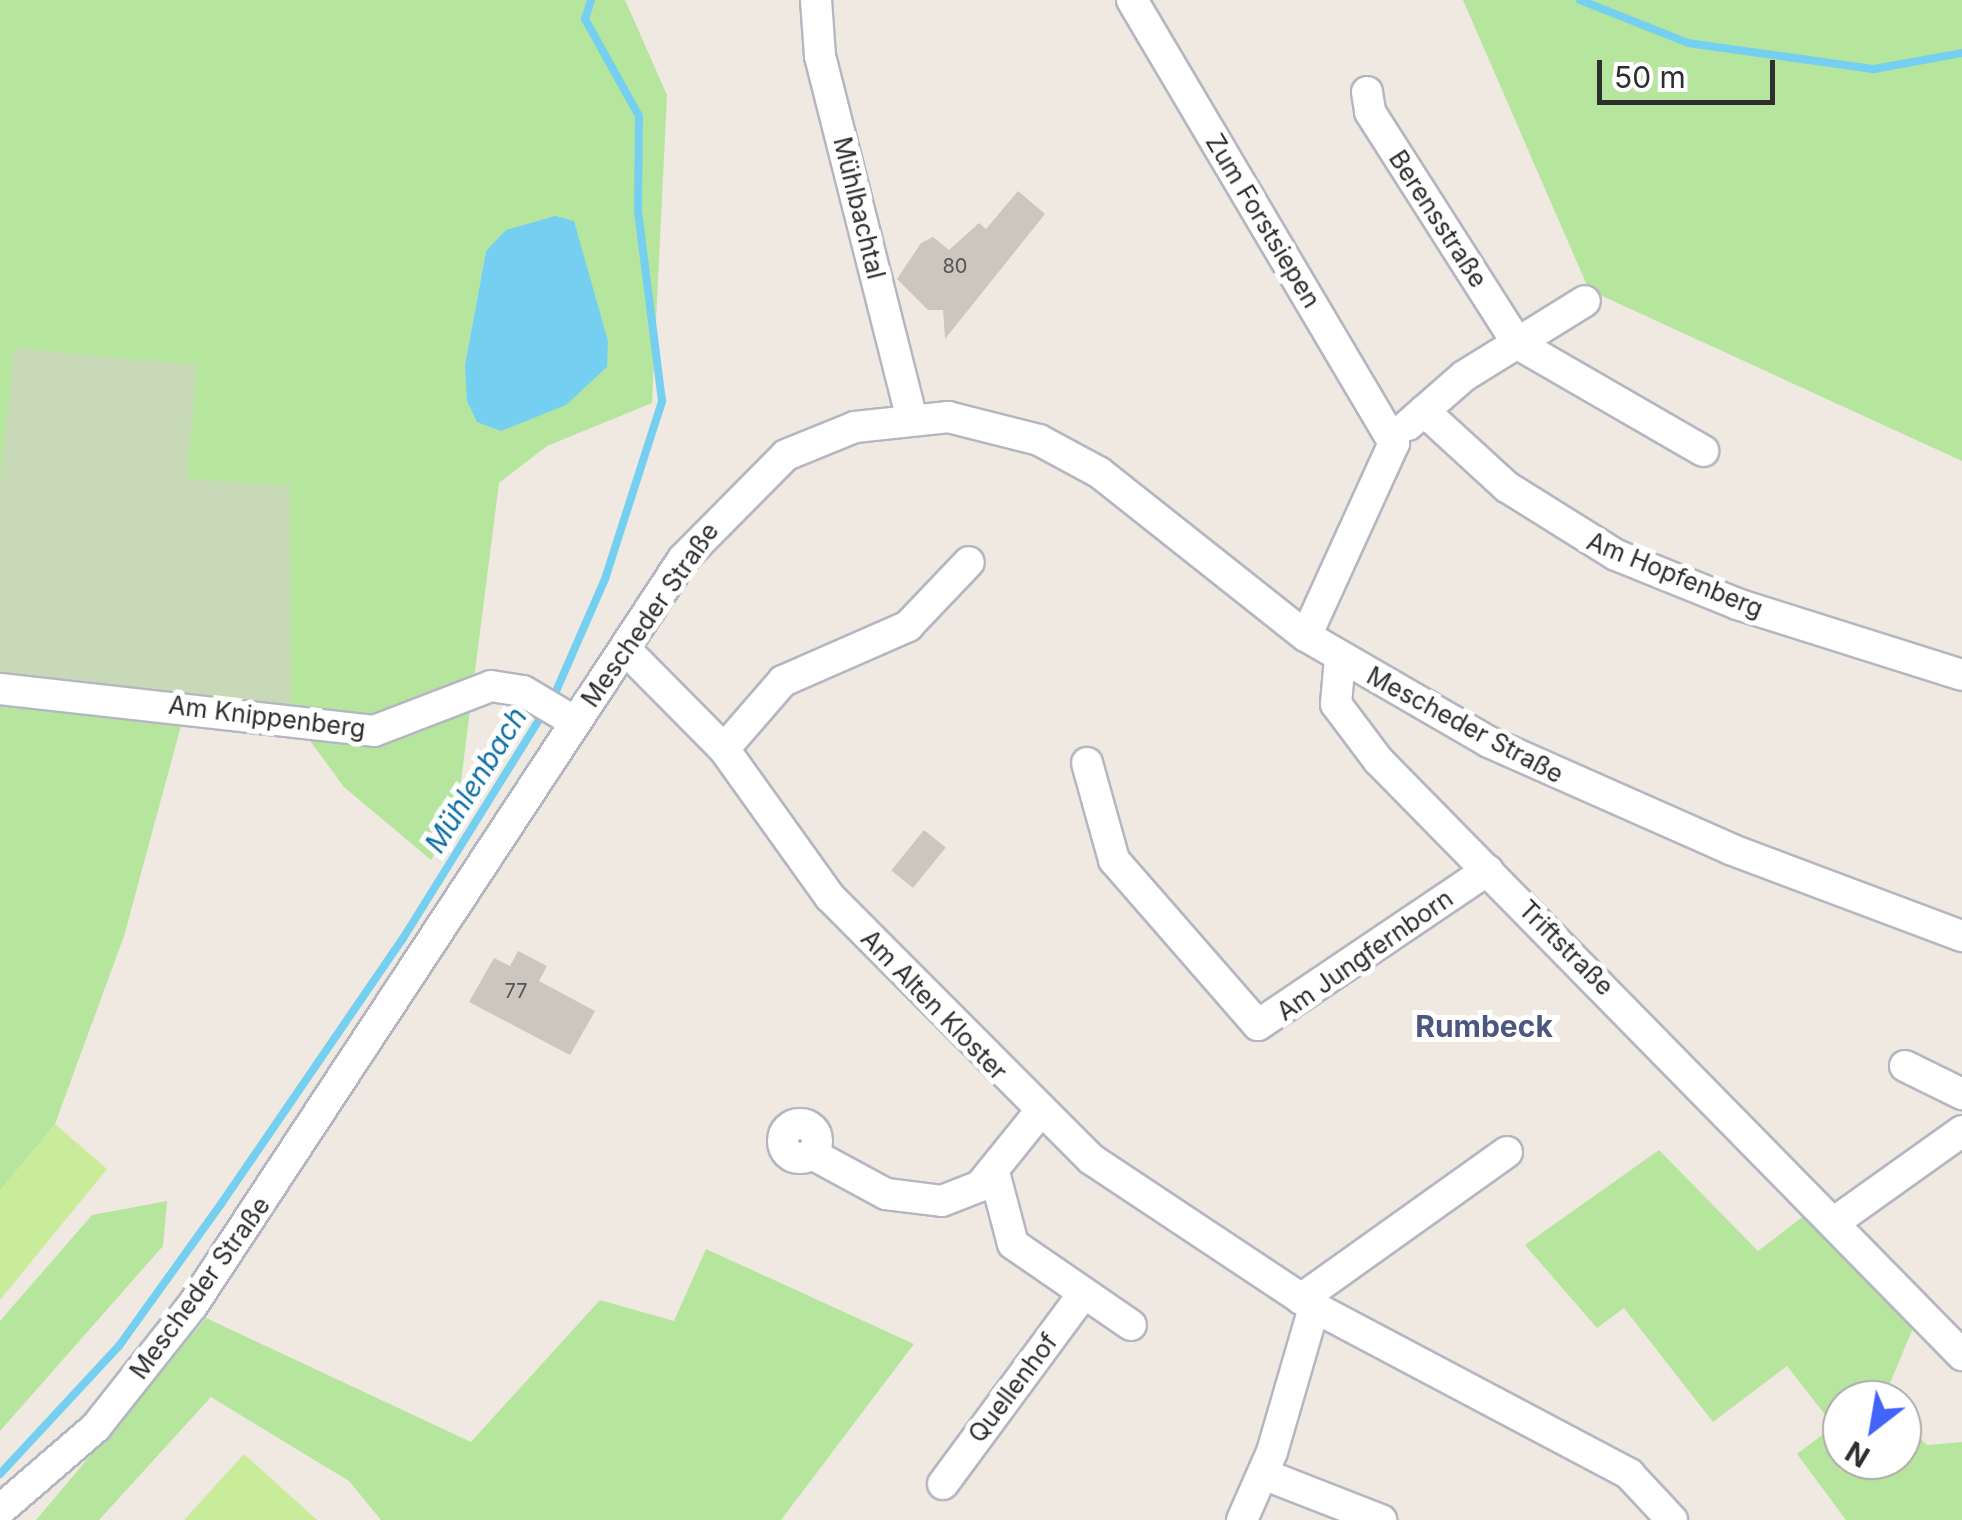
<!DOCTYPE html>
<meta charset="utf-8">
<style>
body{margin:0}
#map{position:relative;width:1962px;height:1520px;overflow:hidden;background:#efe9e1;font-family:Inter,sans-serif}
div>[style]{position:absolute}
.green>*{inset:0;background:#b6e59e}
.cemetery>*{inset:0;background:#c8d9b8}
.pitch>*{inset:0;background:#c9ec9a}
.water>*{inset:0;background:#75cff0}
.stream>*{height:8px;margin:-4px;padding:0 4px;transform-origin:4px;border-radius:4px;background:#75cff0}
.building>*{inset:0;background:#cbc7bf;transform-origin:0 0}
.roads{filter:drop-shadow(2px 0 #b4b7c1) drop-shadow(-2px 0 #b4b7c1) drop-shadow(0 2px #b4b7c1) drop-shadow(0 -2px #b4b7c1)}
.minor>*{height:30px;margin:-15px;padding:0 15px;transform-origin:15px;border-radius:15px;background:#fff}
.minor>.ring{margin:-15px;padding:0;box-sizing:content-box;background:none;border:30px solid #fff;border-radius:50%}
span{translate:-50% -50%;white-space:nowrap;text-align:center;line-height:1.15;-webkit-text-stroke:10px #fff;paint-order:stroke}
.number-label{font-size:20px;color:#555452}
.number-label span{-webkit-text-stroke-width:0}
.street-label{font-size:25px;color:#2e2e2e}
.water-label{font-size:28px;color:#0d6fa3;font-style:italic}
.quarter-label{font-size:30px;color:#4d5680;font-weight:700}
.north{position:absolute;left:1822px;top:1380px;width:100px;height:100px;box-sizing:border-box;background:#fff;border:2px solid #ababab;border-radius:50%;rotate:211deg;font-size:28px;font-weight:700;line-height:40px;text-align:center;color:#2e2e2e}
.north::after{content:'';display:block;margin:auto;width:35px;height:45px;background:#4264fb;clip-path:polygon(50% 0,100% 100%,50% 72%,0 100%)}
.scale{position:absolute;left:1597px;top:60px;width:178px;height:45px;box-sizing:border-box;border:5px solid #2e2e2e;border-top:0;padding-left:12px;font-size:30px;line-height:35px;white-space:nowrap;color:#2e2e2e;-webkit-text-stroke:8px #fff;paint-order:stroke}
</style>
<div id="map">
<div class="green">
<i style="clip-path:polygon(evenodd,0 0,625px 0,667px 95px,652px 403px,547px 446px,499px 483px,456px 820px,431px 860px,344px 787px,291px 715px,187px 479px,15px 348px,0 484px,0 0,486px 251px,601px 325px,608px 341px,465px 365px,486px 251px)"></i>
<i style="clip-path:polygon(1463px 0,1962px 0,1962px 461px,1589px 290px)"></i>
<i style="clip-path:polygon(0 702px,182px 722px,124px 936px,55px 1124px,0 1191px)"></i>
<i style="clip-path:polygon(1659px 1150px,1758px 1251px,1805px 1215px,1913px 1328px,1883px 1400px,1842px 1400px,1842px 1460px,1902px 1460px,1902px 1421px,1927px 1445px,1962px 1442px,1962px 1520px,1846px 1520px,1797px 1454px,1834px 1426px,1787px 1366px,1713px 1422px,1624px 1308px,1597px 1328px,1525px 1245px)"></i>
<i style="clip-path:polygon(167px 1201px,163px 1246px,0 1431px,0 1321px,92px 1215px)"></i>
<i style="clip-path:polygon(706px 1249px,914px 1344px,781px 1520px,381px 1520px,349px 1481px,211px 1397px,99px 1520px,36px 1520px,206px 1318px,471px 1442px,600px 1300px,674px 1321px)"></i>
</div>
<div class="cemetery">
<i style="clip-path:polygon(14px 348px,197px 365px,187px 479px,290px 486px,291px 715px,0 687px,0 484px)"></i>
</div>
<div class="pitch">
<i style="clip-path:polygon(55px 1124px,107px 1169px,0 1300px,0 1191px)"></i>
<i style="clip-path:polygon(244px 1454px,317px 1520px,184px 1520px)"></i>
</div>
<div class="water">
<i style="clip-path:polygon(555px 216px,574px 221px,608px 341px,607px 367px,566px 405px,501px 431px,477px 422px,467px 401px,465px 365px,486px 251px,506px 230px)"></i>
</div>
<div class="stream">
<i style="left:1580px;top:0;width:116px;rotate:21.7deg"></i>
<i style="left:1688px;top:43px;width:188px;rotate:8deg"></i>
<i style="left:1874px;top:69px;width:89px;rotate:-10.3deg"></i>
<i style="left:553px;top:698px;width:130px;rotate:-66.4deg"></i>
<i style="left:605px;top:579px;width:187px;rotate:-72.2deg"></i>
<i style="left:662px;top:401px;width:192px;rotate:-97.2deg"></i>
<i style="left:638px;top:211px;width:95px;rotate:-89.4deg"></i>
<i style="left:639px;top:116px;width:111px;rotate:-119.1deg"></i>
<i style="left:585px;top:19px;width:20px;rotate:-72deg"></i>
<i style="left:0;top:1474px;width:175px;rotate:-47.1deg"></i>
<i style="left:119px;top:1346px;width:175px;rotate:-54.3deg"></i>
<i style="left:221px;top:1204px;width:320px;rotate:-55.6deg"></i>
<i style="left:402px;top:940px;width:271px;rotate:-58.1deg"></i>
</div>
<div class="building">
<i style="clip-path:polygon(1018px 191px,1045px 214px,945px 339px,943px 310px,928px 310px,897px 279px,921px 243px,933px 237px,949px 250px,979px 223px,986px 229px)"></i>
<i style="left:924px;top:830px;width:28px;height:52px;rotate:39deg"></i>
<i style="clip-path:polygon(518px 951px,547px 966px,539px 981px,595px 1011px,570px 1055px,469px 1002px,494px 958px,510px 966px)"></i>
</div>
<div class="roads">
<div class="minor">
<i style="left:816px;top:0;width:56px;rotate:85.9deg"></i>
<i style="left:820px;top:56px;width:370px;rotate:75.8deg"></i>
<i style="left:1132px;top:0;width:515px;rotate:59.4deg"></i>
<i style="left:1394px;top:443px;width:212px;rotate:114.5deg"></i>
<i style="left:1367px;top:92px;width:20px;rotate:81deg"></i>
<i style="left:1370px;top:112px;width:275px;rotate:57.5deg"></i>
<i style="left:1518px;top:344px;width:214px;rotate:30deg"></i>
<i style="left:1424px;top:411px;width:113px;rotate:42.5deg"></i>
<i style="left:1507px;top:487px;width:128px;rotate:32deg"></i>
<i style="left:1616px;top:555px;width:131px;rotate:22deg"></i>
<i style="left:1737px;top:604px;width:236px;rotate:17.5deg"></i>
<i style="left:1408px;top:425px;width:74px;rotate:-41.2deg"></i>
<i style="left:1464px;top:376px;width:142px;rotate:-31.8deg"></i>
<i style="left:625px;top:649px;width:141px;rotate:45.3deg"></i>
<i style="left:724px;top:749px;width:182px;rotate:54.4deg"></i>
<i style="left:830px;top:897px;width:370px;rotate:45.1deg"></i>
<i style="left:1091px;top:1159px;width:268px;rotate:33.6deg"></i>
<i style="left:1314px;top:1307px;width:357px;rotate:27.9deg"></i>
<i style="left:1629px;top:1474px;width:63px;rotate:46.9deg"></i>
<i style="left:1340px;top:658px;width:46px;rotate:95deg"></i>
<i style="left:1336px;top:704px;width:70px;rotate:53.1deg"></i>
<i style="left:1378px;top:760px;width:834px;rotate:45.53deg"></i>
<i style="left:0;top:689px;width:376px;rotate:6.4deg"></i>
<i style="left:374px;top:731px;width:125px;rotate:-21deg"></i>
<i style="left:491px;top:686px;width:32px;rotate:9deg"></i>
<i style="left:523px;top:691px;width:61px;rotate:30.8deg"></i>
<i style="left:724px;top:749px;width:90px;rotate:-49.1deg"></i>
<i style="left:783px;top:681px;width:137px;rotate:-23.7deg"></i>
<i style="left:908px;top:626px;width:88px;rotate:-46.4deg"></i>
<i style="left:1087px;top:763px;width:101px;rotate:74.4deg"></i>
<i style="left:1114px;top:860px;width:219px;rotate:48.9deg"></i>
<i style="left:1258px;top:1025px;width:277px;rotate:-34deg"></i>
<i style="left:1905px;top:1066px;width:64px;rotate:26.2deg"></i>
<i class="ring" style="left:783px;top:1124px;width:4px;height:4px"></i>
<i style="left:812px;top:1154px;width:84px;rotate:28.4deg"></i>
<i style="left:886px;top:1194px;width:56px;rotate:7.1deg"></i>
<i style="left:942px;top:1201px;width:41px;rotate:-21.5deg"></i>
<i style="left:980px;top:1186px;width:94px;rotate:-51.1deg"></i>
<i style="left:994px;top:1172px;width:74px;rotate:75.2deg"></i>
<i style="left:1013px;top:1244px;width:143px;rotate:34.5deg"></i>
<i style="left:1836px;top:1221px;width:155px;rotate:-35.5deg"></i>
<i style="left:1301px;top:1299px;width:253px;rotate:-35.5deg"></i>
<i style="left:1263px;top:1474px;width:127px;rotate:21.3deg"></i>
<i style="left:943px;top:1484px;width:237px;rotate:-53.6deg"></i>
<i style="left:0;top:1510px;width:127px;rotate:-40.8deg"></i>
<i style="left:96px;top:1427px;width:154px;rotate:-51.6deg"></i>
<i style="left:192px;top:1306px;width:894px;rotate:-56.68deg"></i>
<i style="left:683px;top:559px;width:146px;rotate:-45.3deg"></i>
<i style="left:786px;top:455px;width:74px;rotate:-22.1deg"></i>
<i style="left:855px;top:427px;width:94px;rotate:-6.1deg"></i>
<i style="left:948px;top:417px;width:94px;rotate:14.2deg"></i>
<i style="left:1039px;top:440px;width:69px;rotate:28.4deg"></i>
<i style="left:1100px;top:473px;width:263px;rotate:38.4deg"></i>
<i style="left:1306px;top:636px;width:211px;rotate:30.1deg"></i>
<i style="left:1489px;top:742px;width:264px;rotate:23.9deg"></i>
<i style="left:1730px;top:849px;width:248px;rotate:20.6deg"></i>
<i style="left:1242px;top:1520px;width:74px;rotate:-66.2deg"></i>
<i style="left:1272px;top:1452px;width:151px;rotate:-73.8deg"></i>
</div>
</div>
<div class="number-label">
<span style="left:955px;top:266px">80</span>
<span style="left:516px;top:991px">77</span>
</div>
<div class="street-label">
<span style="left:859px;top:208px;rotate:76deg">Mühlbachtal</span>
<span style="left:1438px;top:219px;rotate:57deg">Berensstraße</span>
<span style="left:1263px;top:221px;rotate:59deg">Zum Forstsiepen</span>
<span style="left:1675px;top:575px;rotate:22deg">Am Hopfenberg</span>
<span style="left:650px;top:615px;rotate:-55deg">Mescheder Straße</span>
<span style="left:267px;top:717px;rotate:7deg">Am Knippenberg</span>
<span style="left:1465px;top:725px;rotate:28deg">Mescheder Straße</span>
<span style="left:1566px;top:948px;rotate:45deg">Triftstraße</span>
<span style="left:1365px;top:955px;rotate:-35deg">Am Jungfernborn</span>
<span style="left:934px;top:1005px;rotate:46deg">Am Alten Kloster</span>
<span style="left:200px;top:1288px;rotate:-54deg">Mescheder Straße</span>
<span style="left:1013px;top:1388px;rotate:-53deg">Quellenhof</span>
</div>
<div class="water-label">
<span style="left:476px;top:780px;rotate:-58deg">Mühlenbach</span>
</div>
<div class="quarter-label">
<span style="left:1484px;top:1026px">Rumbeck</span>
</div>
<div class="north">N</div>
<div class="scale">50 m</div>
</div>
